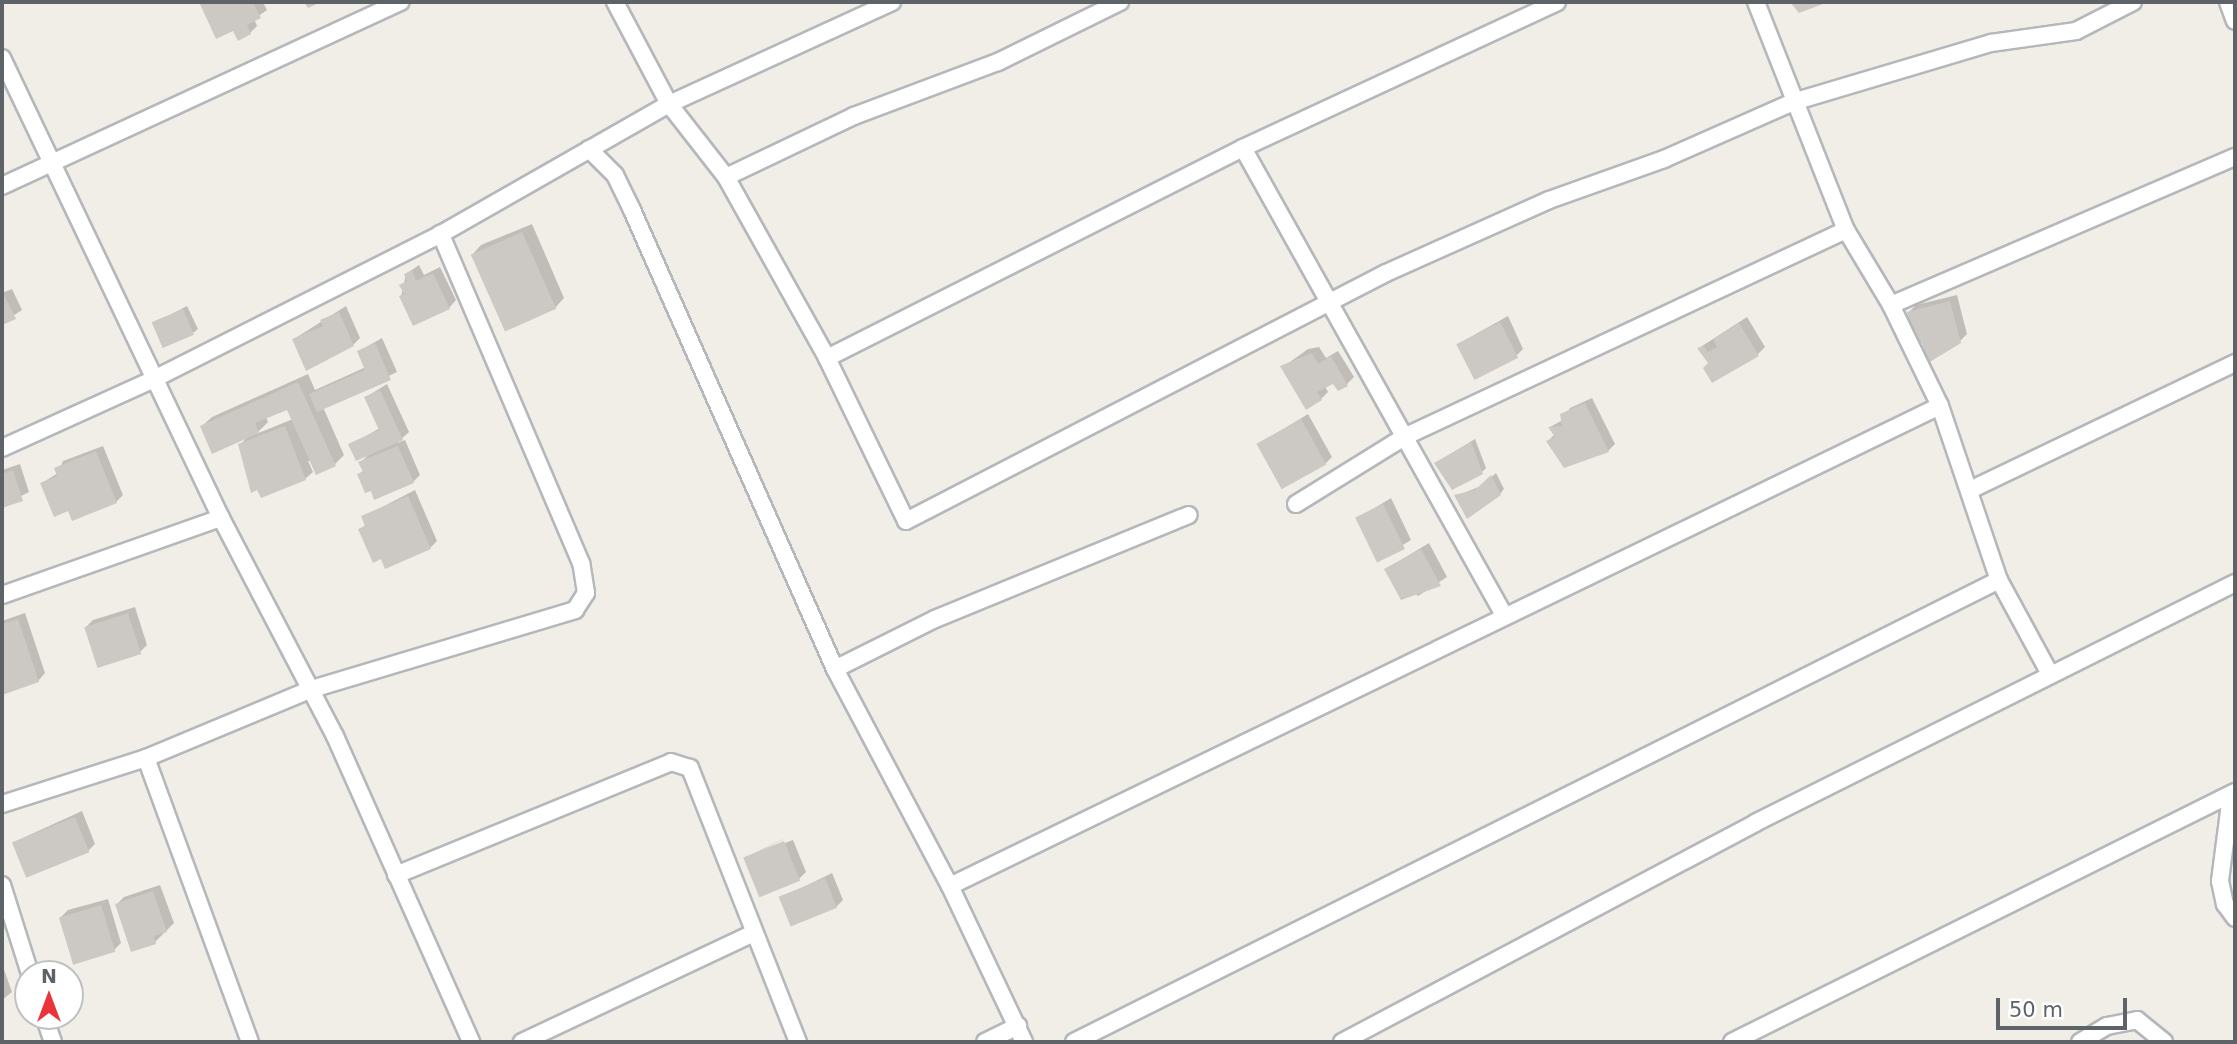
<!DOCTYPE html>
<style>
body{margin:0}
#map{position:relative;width:2237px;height:1044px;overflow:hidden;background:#f1ede7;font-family:"DejaVu Sans",sans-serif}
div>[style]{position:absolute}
.shadow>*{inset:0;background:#0003}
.building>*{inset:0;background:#ccc8c3;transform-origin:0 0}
.roads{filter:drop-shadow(2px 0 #b4b8bb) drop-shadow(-2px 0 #b4b8bb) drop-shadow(0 2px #b4b8bb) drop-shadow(0 -2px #b4b8bb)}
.street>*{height:16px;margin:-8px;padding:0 8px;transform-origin:8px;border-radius:8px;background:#fff}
span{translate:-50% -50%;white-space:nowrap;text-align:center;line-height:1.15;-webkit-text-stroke:5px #fff;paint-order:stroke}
.frame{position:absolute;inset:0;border:4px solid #5e6367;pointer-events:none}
.north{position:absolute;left:14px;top:960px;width:70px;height:70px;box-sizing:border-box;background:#fff;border:2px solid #bfc1c2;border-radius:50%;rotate:0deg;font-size:19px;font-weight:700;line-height:28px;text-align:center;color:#5e6367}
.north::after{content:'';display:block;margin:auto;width:24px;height:32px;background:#ea333a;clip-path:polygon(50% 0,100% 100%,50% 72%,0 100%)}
.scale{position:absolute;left:1996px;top:998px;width:131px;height:32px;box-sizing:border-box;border:4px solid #5e6367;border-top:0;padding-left:9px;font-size:21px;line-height:24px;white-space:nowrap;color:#5e6367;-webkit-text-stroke:5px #fff;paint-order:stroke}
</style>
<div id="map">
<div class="shadow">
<i style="clip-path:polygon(201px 2px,263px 2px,267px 10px,254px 19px,257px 26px,250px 33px,234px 29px,217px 37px)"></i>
<i style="clip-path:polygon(532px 224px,564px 298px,555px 308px,472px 255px,481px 245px)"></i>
<i style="clip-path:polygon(419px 265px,424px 275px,440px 267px,456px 300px,449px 308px,401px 297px,406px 274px)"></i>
<i style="clip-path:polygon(12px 289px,22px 310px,2px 323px,2px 293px)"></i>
<i style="clip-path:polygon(1957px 295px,1967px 334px,1960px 341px,1923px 341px,1909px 312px,1916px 305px)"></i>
<i style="clip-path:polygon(187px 306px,198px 329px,193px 333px,154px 323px)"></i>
<i style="clip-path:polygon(346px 306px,360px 338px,353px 345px,294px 339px)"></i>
<i style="clip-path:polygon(1508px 316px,1523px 349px,1516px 356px,1458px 344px)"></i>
<i style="clip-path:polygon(1747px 317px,1765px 347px,1758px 354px,1710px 364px,1699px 348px)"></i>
<i style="clip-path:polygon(evenodd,382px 338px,397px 372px,323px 407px,344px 455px,335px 464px,308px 461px,313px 472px,305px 479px,240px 445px,248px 436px,202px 426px,212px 417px,308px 374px,315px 390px,366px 367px,359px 351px,382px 338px,287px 407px,293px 419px,256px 434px,268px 422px,266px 417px,287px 407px)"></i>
<i style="clip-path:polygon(1319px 347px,1326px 358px,1338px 351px,1354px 377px,1347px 384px,1334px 381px,1325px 386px,1328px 392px,1321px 399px,1283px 367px,1308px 349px)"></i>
<i style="clip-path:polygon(387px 384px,409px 432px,397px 443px,405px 440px,420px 475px,413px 482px,372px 489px,359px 474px,364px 470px,361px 462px,370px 453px,350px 445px,380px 428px,366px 397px)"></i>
<i style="clip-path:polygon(1592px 398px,1615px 444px,1608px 451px,1548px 441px,1555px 434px,1550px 427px,1563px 420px,1570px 408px)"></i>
<i style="clip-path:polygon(1308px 414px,1332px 457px,1325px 464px,1259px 444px)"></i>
<i style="clip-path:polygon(1475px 439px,1486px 468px,1482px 472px,1436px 463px)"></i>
<i style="clip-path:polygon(103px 446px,123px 495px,116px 502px,69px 509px,42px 483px,58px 473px,63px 461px)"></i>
<i style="clip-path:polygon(20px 464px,29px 492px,2px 506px,2px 470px)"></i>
<i style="clip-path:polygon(1496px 473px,1504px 489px,1500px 494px,1456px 496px,1481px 486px)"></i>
<i style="clip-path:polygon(415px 490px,437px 541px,430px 548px,382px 557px,361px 529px,366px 524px,363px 517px)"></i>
<i style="clip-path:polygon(1391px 498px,1411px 540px,1378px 560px,1358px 518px)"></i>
<i style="clip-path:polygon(1429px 543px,1447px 577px,1418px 596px,1386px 569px)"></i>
<i style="clip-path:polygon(135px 607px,147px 645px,140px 652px,86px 627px,93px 620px)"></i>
<i style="clip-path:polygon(25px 613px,45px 673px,38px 681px,2px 693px,2px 621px)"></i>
<i style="clip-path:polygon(82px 811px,95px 844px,88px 851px,14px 842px)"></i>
<i style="clip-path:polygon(791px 835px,751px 856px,793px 840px,806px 872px,799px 879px,745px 858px)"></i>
<i style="clip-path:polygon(832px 873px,843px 900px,836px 907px,781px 898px)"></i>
<i style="clip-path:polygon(160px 885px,174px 923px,155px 942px,117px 904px,124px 897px)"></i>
<i style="clip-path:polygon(108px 899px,121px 943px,114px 950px,61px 917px,68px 910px)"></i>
<i style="clip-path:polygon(2px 964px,12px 992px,2px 1000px)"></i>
</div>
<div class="building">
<i style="clip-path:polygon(199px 2px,253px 2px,261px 18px,247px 25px,251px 34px,238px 41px,233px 31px,216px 39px)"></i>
<i style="clip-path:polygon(304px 2px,321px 2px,308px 8px)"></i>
<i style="clip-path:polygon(1790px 2px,1828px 2px,1799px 13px)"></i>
<i style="left:522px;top:232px;width:84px;height:56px;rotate:66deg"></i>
<i style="clip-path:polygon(412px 270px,416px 281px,433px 273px,450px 309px,413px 326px,399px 296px,404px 294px,399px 285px,407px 281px,404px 274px)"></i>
<i style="clip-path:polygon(4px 295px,16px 319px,2px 325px,2px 296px)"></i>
<i style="clip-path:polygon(1950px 301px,1961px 343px,1928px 363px,1922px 343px,1914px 340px,1907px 312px)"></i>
<i style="left:183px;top:309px;width:28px;height:34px;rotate:67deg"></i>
<i style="clip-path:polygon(339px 312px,354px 346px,306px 371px,292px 339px,323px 326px,320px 320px)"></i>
<i style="left:1500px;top:322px;width:40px;height:49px;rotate:63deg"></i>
<i style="clip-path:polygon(1739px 323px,1759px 356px,1712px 383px,1703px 368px,1708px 363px,1697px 348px,1704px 346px,1708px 352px,1717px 347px,1713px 339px)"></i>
<i style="clip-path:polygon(375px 343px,391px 380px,317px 412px,309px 394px,365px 370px,357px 351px)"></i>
<i style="clip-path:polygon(1312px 353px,1318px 364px,1331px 356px,1348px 386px,1338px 391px,1333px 384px,1317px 392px,1322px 400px,1306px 410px,1280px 366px)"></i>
<i style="clip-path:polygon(298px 382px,336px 466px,316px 475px,287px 410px,255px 423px,259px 433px,212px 454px,200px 426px)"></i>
<i style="clip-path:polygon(380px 390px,403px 440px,356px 461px,348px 444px,379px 430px,364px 397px)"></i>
<i style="clip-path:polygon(1585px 403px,1609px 452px,1564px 468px,1546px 441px,1555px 437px,1548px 427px,1562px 426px,1560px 414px)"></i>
<i style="left:1301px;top:419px;width:52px;height:51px;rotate:61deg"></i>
<i style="clip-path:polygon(285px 426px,306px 480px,261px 498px,257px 490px,251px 493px,238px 444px)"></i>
<i style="clip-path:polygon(1471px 442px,1483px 474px,1452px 490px,1434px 463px)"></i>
<i style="clip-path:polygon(398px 446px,414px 483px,374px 500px,371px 491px,365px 493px,357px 474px,363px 472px,358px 462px)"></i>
<i style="clip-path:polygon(96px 451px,117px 503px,72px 521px,68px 511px,54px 517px,40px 483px,57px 476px,54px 468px)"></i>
<i style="clip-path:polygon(13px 470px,23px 501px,2px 508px,2px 474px)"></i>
<i style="clip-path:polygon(1491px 475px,1501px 495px,1467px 519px,1454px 495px,1475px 490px)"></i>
<i style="clip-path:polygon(408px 496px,431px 549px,385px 569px,381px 559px,373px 563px,358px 529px,365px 526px,361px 516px)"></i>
<i style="left:1383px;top:504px;width:50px;height:31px;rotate:64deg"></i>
<i style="clip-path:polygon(1421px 549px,1441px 586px,1401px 600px,1384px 569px)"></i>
<i style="left:128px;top:613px;width:43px;height:46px;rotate:72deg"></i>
<i style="clip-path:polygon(18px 619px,39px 682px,2px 695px,2px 624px)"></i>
<i style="left:75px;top:817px;width:38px;height:68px;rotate:68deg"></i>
<i style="left:784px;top:841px;width:43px;height:44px;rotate:68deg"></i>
<i style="left:825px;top:878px;width:32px;height:50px;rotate:68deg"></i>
<i style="clip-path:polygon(153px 891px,167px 932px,154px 936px,156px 944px,131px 952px,115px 904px)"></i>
<i style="left:101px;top:905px;width:49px;height:44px;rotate:73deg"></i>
</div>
<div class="roads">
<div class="street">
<i style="left:892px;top:2px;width:245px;rotate:155.4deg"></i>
<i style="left:669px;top:104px;width:93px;rotate:52deg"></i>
<i style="left:726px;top:177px;width:207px;rotate:60.8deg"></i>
<i style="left:827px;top:358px;width:181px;rotate:64.1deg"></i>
<i style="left:906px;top:521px;width:540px;rotate:-27.32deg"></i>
<i style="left:1386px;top:273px;width:179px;rotate:-24.1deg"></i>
<i style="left:1549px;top:200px;width:122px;rotate:-19.6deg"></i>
<i style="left:1664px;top:159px;width:141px;rotate:-23.8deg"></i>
<i style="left:1793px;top:102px;width:207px;rotate:-16.6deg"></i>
<i style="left:1991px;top:43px;width:86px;rotate:-8deg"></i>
<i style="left:2076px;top:31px;width:64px;rotate:-27deg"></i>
<i style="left:1756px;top:2px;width:245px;rotate:68.5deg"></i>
<i style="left:1846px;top:230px;width:87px;rotate:59deg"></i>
<i style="left:1891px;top:305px;width:112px;rotate:64.1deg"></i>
<i style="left:1940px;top:406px;width:184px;rotate:71.3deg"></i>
<i style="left:1999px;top:580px;width:107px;rotate:61.5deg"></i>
<i style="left:2228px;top:2px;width:20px;rotate:70deg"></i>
<i style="left:2px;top:58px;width:509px;rotate:64.54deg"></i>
<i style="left:221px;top:518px;width:246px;rotate:62.4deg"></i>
<i style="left:335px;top:736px;width:335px;rotate:66deg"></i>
<i style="left:1243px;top:148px;width:535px;rotate:60.8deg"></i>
<i style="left:589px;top:149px;width:37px;rotate:45deg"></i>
<i style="left:615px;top:175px;width:39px;rotate:64deg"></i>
<i style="left:632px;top:210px;width:502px;rotate:66.14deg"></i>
<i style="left:835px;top:669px;width:246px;rotate:62.1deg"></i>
<i style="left:950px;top:886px;width:173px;rotate:64.6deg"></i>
<i style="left:726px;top:177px;width:142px;rotate:-25.5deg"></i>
<i style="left:854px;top:116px;width:154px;rotate:-20.6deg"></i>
<i style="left:998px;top:62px;width:136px;rotate:-26.2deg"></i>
<i style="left:2px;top:186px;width:439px;rotate:-24.8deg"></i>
<i style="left:1891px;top:305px;width:374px;rotate:-23.3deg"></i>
<i style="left:827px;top:358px;width:466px;rotate:-26.8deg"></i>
<i style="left:1243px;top:148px;width:346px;rotate:-24.9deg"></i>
<i style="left:2px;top:448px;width:169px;rotate:-24.4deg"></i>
<i style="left:156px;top:378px;width:319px;rotate:-26.8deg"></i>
<i style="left:441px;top:234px;width:262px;rotate:-29.7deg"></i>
<i style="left:669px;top:104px;width:115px;rotate:-117.9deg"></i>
<i style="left:1972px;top:489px;width:292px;rotate:-25.6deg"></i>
<i style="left:1296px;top:504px;width:127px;rotate:-31.8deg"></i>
<i style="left:1404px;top:437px;width:488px;rotate:-25.1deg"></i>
<i style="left:2px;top:595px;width:232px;rotate:-19.4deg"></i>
<i style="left:835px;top:669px;width:112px;rotate:-26.6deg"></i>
<i style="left:935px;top:619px;width:274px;rotate:-22.3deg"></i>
<i style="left:146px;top:758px;width:302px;rotate:69.9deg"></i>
<i style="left:2231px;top:796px;width:86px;rotate:97.4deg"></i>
<i style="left:2220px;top:881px;width:24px;rotate:78deg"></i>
<i style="left:2225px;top:904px;width:17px;rotate:54deg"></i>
<i style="left:2px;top:804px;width:151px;rotate:-17.7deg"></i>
<i style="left:146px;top:758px;width:180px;rotate:-22.6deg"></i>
<i style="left:312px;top:689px;width:275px;rotate:-16.7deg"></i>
<i style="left:575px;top:610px;width:20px;rotate:-57deg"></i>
<i style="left:586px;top:593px;width:30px;rotate:-99deg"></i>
<i style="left:581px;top:563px;width:358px;rotate:-113.1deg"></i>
<i style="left:396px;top:875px;width:297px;rotate:-22.3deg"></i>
<i style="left:671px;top:762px;width:20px;rotate:18deg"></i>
<i style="left:690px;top:768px;width:295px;rotate:68.5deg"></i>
<i style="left:2px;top:885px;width:93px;rotate:72.5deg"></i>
<i style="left:950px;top:886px;width:1100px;rotate:-25.87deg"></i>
<i style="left:44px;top:1016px;width:28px;rotate:71deg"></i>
<i style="left:522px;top:1042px;width:254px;rotate:-25.2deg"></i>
<i style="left:985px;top:1042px;width:37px;rotate:-26deg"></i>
<i style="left:1074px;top:1042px;width:1034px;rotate:-26.54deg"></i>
<i style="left:1342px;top:1042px;width:467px;rotate:-27.9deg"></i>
<i style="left:1755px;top:823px;width:537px;rotate:-26.57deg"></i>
<i style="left:1732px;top:1042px;width:562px;rotate:-26.43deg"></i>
<i style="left:2080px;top:1042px;width:31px;rotate:-31deg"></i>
<i style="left:2107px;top:1026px;width:31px;rotate:-11deg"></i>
<i style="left:2137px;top:1020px;width:35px;rotate:39deg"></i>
</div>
</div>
<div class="frame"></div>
<div class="north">N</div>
<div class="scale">50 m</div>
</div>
